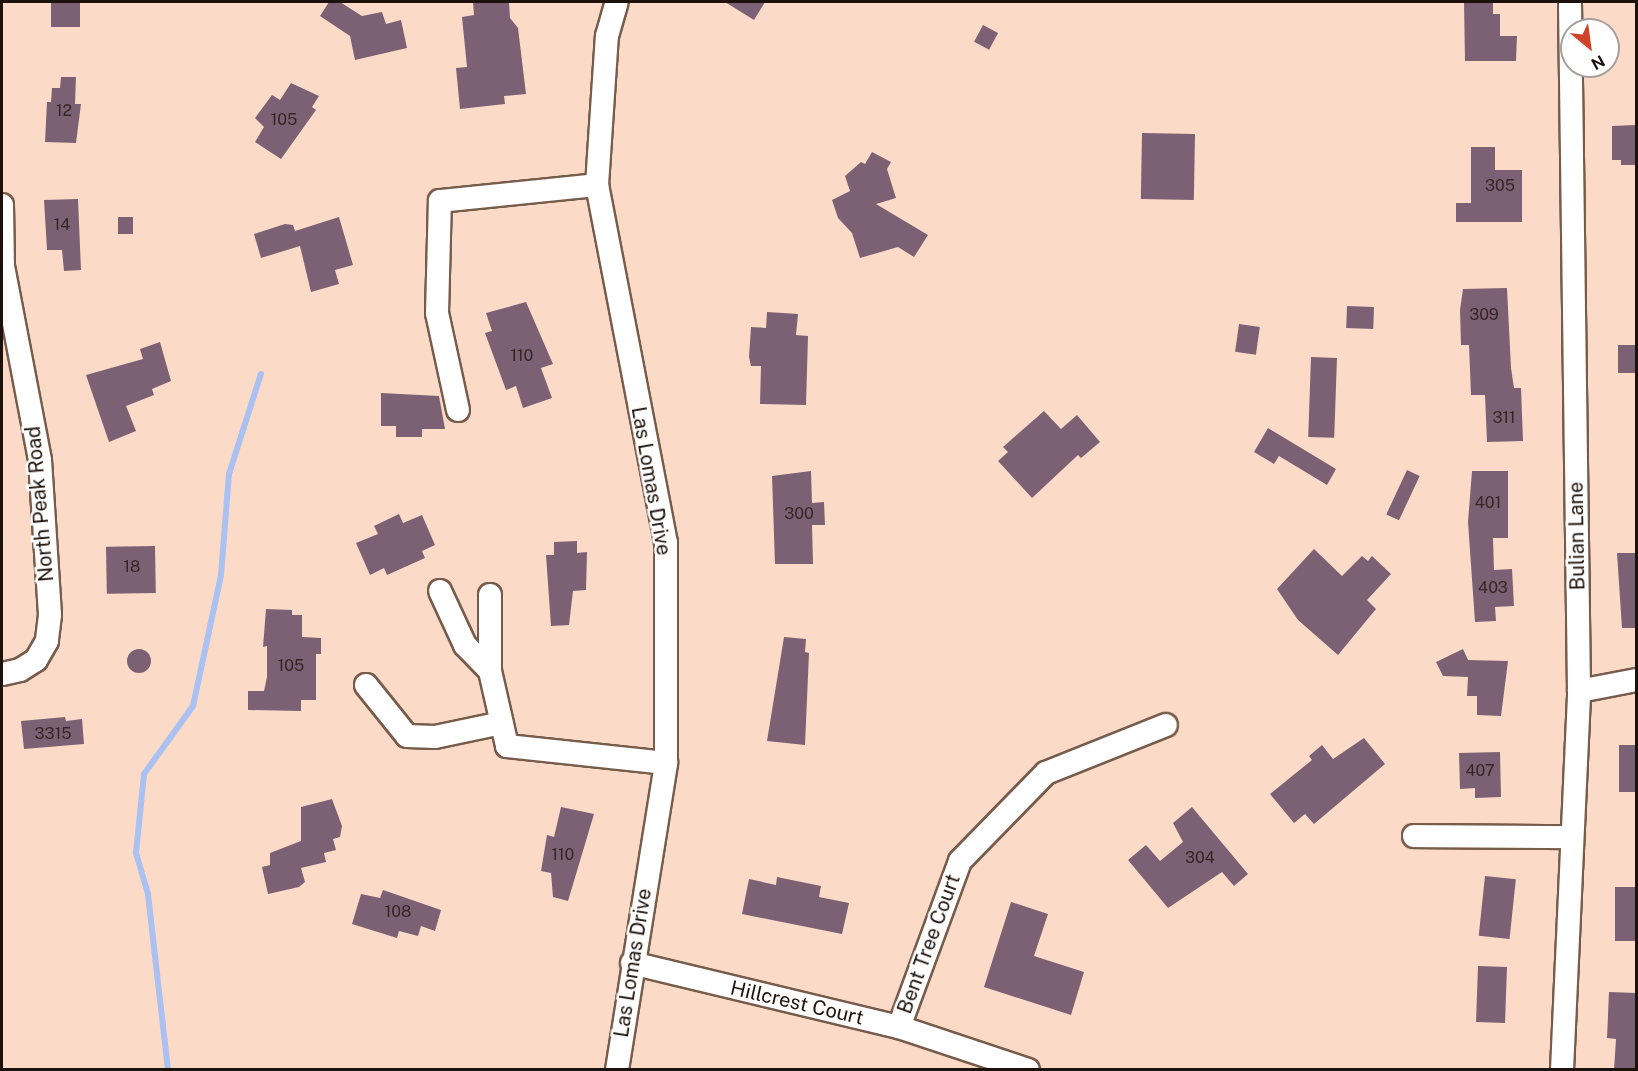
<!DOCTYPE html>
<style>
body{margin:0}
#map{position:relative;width:1638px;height:1071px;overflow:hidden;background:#fbdbc8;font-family:"Public Sans",sans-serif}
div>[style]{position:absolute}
.stream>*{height:6px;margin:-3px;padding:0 3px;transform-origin:3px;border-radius:3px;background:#aac1f1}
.building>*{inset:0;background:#7c6174;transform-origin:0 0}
.round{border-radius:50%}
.roads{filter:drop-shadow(2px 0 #775b4b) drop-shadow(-2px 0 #775b4b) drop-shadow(0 2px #775b4b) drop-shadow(0 -2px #775b4b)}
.minor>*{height:22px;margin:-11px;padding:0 11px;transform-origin:11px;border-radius:11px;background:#fff}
span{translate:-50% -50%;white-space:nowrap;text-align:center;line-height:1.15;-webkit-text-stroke:5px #fff;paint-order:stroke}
.number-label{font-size:16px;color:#352625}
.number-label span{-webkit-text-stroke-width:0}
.street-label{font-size:20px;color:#1d120b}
.frame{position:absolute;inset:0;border:3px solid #1d120b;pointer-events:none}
.north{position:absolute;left:1560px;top:18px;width:60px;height:60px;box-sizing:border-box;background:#fff;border:2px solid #a5a09d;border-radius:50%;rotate:151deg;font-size:16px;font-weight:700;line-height:24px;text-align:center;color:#1d120b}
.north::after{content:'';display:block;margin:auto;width:21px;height:27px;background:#cf432b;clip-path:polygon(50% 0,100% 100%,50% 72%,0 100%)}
</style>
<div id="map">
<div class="stream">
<i style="left:168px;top:1070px;width:177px;rotate:-96.5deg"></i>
<i style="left:148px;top:894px;width:43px;rotate:-106.3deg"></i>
<i style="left:136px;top:853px;width:79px;rotate:-84.2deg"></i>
<i style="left:144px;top:774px;width:84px;rotate:-54.2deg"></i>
<i style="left:193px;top:706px;width:134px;rotate:-77.9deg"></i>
<i style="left:221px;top:575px;width:101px;rotate:-85.5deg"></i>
<i style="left:229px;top:474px;width:105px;rotate:-72.3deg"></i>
</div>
<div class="building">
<i style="left:51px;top:2px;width:29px;height:25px"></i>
<i style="clip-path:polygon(329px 2px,340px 2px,362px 16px,382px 12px,386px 24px,401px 20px,407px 48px,355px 60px,350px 36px,320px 16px)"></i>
<i style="clip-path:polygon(473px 2px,509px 2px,510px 18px,518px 28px,526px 94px,504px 96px,505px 104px,460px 109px,456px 68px,467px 67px,462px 17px,474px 15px)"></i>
<i style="clip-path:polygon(725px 2px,765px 2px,754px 20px)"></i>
<i style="clip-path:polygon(1464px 2px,1493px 2px,1493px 14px,1500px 14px,1500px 36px,1517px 36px,1516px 61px,1465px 61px)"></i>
<i style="left:983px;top:25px;width:17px;height:19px;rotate:28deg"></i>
<i style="clip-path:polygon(61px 77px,76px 77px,75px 104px,81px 104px,76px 143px,45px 142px,47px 102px,51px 102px,52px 88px,60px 88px)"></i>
<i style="clip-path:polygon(291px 83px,319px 96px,312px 107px,316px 110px,281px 159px,255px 142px,264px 127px,255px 118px,272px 95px,280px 100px)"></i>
<i style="clip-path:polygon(1636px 125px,1636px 165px,1621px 165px,1621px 160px,1612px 160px,1612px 126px)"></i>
<i style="left:1142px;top:133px;width:53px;height:66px;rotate:1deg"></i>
<i style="clip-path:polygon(1471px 147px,1495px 147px,1495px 170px,1522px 170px,1522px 222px,1456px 222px,1456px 203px,1471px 203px)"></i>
<i style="clip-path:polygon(872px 152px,891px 162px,887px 169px,896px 198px,876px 204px,928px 235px,914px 257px,898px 247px,860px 258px,852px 233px,838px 218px,832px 200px,850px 191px,845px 176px,861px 162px,865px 164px)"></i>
<i style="clip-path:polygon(78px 199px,81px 270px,64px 271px,62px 250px,47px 250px,44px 200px)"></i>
<i style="left:118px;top:217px;width:15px;height:17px"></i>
<i style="clip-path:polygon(339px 217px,353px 265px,335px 270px,339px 284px,311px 292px,300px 246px,261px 258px,254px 234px,285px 224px,293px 225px,295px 231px)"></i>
<i style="clip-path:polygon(1507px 288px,1511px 368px,1514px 388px,1521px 388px,1523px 441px,1487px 442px,1485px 395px,1471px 395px,1469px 345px,1461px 345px,1460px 310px,1463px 289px)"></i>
<i style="clip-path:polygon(526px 302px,553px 364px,541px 368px,552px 398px,523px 408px,516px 386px,506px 390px,485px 333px,492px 331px,486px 313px)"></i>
<i style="left:1347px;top:306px;width:27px;height:22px;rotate:2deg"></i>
<i style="clip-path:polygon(767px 312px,798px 314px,796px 335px,808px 336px,806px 405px,760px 404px,761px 366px,751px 366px,749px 357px,751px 327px,766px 328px)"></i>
<i style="left:1239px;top:324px;width:21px;height:28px;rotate:8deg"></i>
<i style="clip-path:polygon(160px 342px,171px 381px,152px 389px,154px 395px,126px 406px,136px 431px,109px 442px,86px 375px,143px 359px,140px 349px)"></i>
<i style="left:1618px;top:345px;width:18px;height:28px"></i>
<i style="left:1311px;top:357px;width:26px;height:80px;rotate:2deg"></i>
<i style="clip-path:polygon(381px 393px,439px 396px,445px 429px,422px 429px,422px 437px,396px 437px,396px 426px,381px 426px)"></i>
<i style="clip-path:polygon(1044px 411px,1061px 429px,1077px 415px,1100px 442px,1081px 458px,1078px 455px,1032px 498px,998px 461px,1008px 452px,1003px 447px)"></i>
<i style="clip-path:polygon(1268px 428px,1336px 469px,1327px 485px,1279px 456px,1274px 464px,1254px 452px)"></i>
<i style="left:1407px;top:470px;width:14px;height:49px;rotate:25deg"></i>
<i style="clip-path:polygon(811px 471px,812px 503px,824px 502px,825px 525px,812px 525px,813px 564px,775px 564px,772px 476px)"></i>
<i style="clip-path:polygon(1472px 471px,1508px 471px,1508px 538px,1493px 538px,1494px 570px,1512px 569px,1514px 606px,1495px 607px,1496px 621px,1475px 622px,1468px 522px)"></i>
<i style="clip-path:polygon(399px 514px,403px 523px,422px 515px,435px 545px,422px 551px,425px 558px,387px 575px,384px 568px,370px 575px,356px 543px,378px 534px,374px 526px)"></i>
<i style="clip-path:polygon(577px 541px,577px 553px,587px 552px,586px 590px,573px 591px,569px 625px,551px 626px,546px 555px,554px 555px,554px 542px)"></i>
<i style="left:155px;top:546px;width:47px;height:49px;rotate:89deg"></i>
<i style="clip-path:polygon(1314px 549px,1342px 576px,1362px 556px,1368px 561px,1372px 556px,1391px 574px,1367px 600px,1376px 609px,1338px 655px,1298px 620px,1277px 589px)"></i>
<i style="clip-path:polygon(1617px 553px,1636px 553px,1636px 628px,1622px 628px)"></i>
<i style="clip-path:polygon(266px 609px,292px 610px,292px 615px,302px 615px,302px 637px,321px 638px,321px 654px,316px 654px,316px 700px,301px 700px,301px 711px,248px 710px,248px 691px,264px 691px,267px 677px,267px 646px,263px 647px)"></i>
<i style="clip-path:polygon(784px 637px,806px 639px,805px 652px,809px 653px,805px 745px,767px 741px)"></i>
<i class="round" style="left:127px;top:649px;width:24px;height:24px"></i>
<i style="clip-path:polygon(1463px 649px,1468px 660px,1508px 661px,1501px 716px,1477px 715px,1477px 696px,1467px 696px,1468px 677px,1443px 676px,1436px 662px)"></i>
<i style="clip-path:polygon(65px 717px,66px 721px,82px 719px,84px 744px,24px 749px,21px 721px)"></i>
<i style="clip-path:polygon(1364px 738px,1385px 764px,1314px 824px,1305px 814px,1294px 823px,1270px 794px,1312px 760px,1309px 756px,1322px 745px,1333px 759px)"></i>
<i style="left:1619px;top:745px;width:17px;height:47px"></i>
<i style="clip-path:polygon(1500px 752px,1501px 797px,1475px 798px,1475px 788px,1460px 789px,1459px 753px)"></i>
<i style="clip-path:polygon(332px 799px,342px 826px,340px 837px,333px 839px,336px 850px,324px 853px,326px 862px,301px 868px,305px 882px,299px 887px,268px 894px,262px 867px,270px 865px,270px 853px,301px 841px,301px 807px)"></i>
<i style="clip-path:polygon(561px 807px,594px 814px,568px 901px,553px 897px,551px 873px,541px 871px,547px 835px,554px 837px)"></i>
<i style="clip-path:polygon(1192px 807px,1248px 874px,1234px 886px,1222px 872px,1168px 908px,1128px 860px,1146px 845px,1160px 861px,1183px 842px,1173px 823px)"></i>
<i style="left:1485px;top:876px;width:31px;height:60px;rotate:6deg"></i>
<i style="clip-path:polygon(777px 877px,821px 886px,819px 897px,849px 903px,842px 934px,742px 914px,749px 879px,776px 885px)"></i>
<i style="left:1615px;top:887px;width:21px;height:54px"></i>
<i style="clip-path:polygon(383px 890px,441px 910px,435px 931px,421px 926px,418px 936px,399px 931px,397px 938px,352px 924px,361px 894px,380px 898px)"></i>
<i style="clip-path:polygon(1011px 902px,1048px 914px,1034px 956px,1084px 972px,1071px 1015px,984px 987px)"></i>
<i style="left:1478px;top:966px;width:29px;height:56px;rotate:2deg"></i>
<i style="clip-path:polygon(1609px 992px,1636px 993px,1636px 1070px,1614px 1070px,1616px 1039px,1607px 1038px)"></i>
</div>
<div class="roads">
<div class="minor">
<i style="left:2px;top:205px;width:61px;rotate:89.1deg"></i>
<i style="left:3px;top:266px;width:197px;rotate:79.2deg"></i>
<i style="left:40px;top:460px;width:155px;rotate:86.3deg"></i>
<i style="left:50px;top:615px;width:26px;rotate:97deg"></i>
<i style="left:47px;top:641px;width:22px;rotate:120deg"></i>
<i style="left:36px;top:660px;width:19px;rotate:148deg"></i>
<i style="left:20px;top:670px;width:18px;rotate:167deg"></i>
<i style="left:458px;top:410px;width:99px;rotate:-102.2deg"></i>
<i style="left:437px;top:313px;width:112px;rotate:-88.5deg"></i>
<i style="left:440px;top:201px;width:158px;rotate:-5.8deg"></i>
<i style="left:440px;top:591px;width:60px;rotate:65.2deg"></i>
<i style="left:465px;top:645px;width:36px;rotate:46deg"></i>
<i style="left:490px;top:595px;width:76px;rotate:90deg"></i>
<i style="left:490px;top:671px;width:77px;rotate:77.2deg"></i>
<i style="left:507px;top:746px;width:160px;rotate:6.1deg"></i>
<i style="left:366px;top:685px;width:65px;rotate:51.2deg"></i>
<i style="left:407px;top:736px;width:28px;rotate:2deg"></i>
<i style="left:435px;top:737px;width:68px;rotate:-11.8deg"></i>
<i style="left:1579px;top:691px;width:58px;rotate:-10.9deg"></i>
<i style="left:1414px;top:836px;width:156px;rotate:0.4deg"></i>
<i style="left:632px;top:963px;width:275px;rotate:13.5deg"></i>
<i style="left:899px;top:1027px;width:136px;rotate:18.4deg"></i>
<i style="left:899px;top:1027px;width:177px;rotate:-69.8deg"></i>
<i style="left:960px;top:861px;width:123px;rotate:-45.7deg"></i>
<i style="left:1046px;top:773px;width:129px;rotate:-21.8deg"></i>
<i style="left:617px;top:1070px;width:311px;rotate:-80.9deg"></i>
<i style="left:666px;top:763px;width:220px;rotate:-90deg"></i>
<i style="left:666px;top:543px;width:365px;rotate:-100.9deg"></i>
<i style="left:597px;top:185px;width:149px;rotate:-86.2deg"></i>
<i style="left:607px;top:36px;width:35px;rotate:-74deg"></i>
<i style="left:1562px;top:1070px;width:379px;rotate:-87.4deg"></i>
<i style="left:1579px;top:691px;width:689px;rotate:-90.75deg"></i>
</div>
</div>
<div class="number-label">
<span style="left:64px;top:111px">12</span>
<span style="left:284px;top:120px">105</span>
<span style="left:1500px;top:186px">305</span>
<span style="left:62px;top:225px">14</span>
<span style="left:1484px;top:315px">309</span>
<span style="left:522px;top:356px">110</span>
<span style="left:1504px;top:418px">311</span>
<span style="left:1488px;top:503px">401</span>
<span style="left:799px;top:514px">300</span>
<span style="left:132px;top:567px">18</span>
<span style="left:1493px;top:588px">403</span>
<span style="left:291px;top:666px">105</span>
<span style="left:53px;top:734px">3315</span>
<span style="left:1480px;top:771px">407</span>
<span style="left:563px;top:855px">110</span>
<span style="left:1200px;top:858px">304</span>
<span style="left:398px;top:912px">108</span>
</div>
<div class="street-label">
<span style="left:651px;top:481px;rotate:80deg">Las Lomas Drive</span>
<span style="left:40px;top:504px;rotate:-95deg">North Peak Road</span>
<span style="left:1577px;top:536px;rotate:-91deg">Bulian Lane</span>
<span style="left:929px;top:944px;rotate:-70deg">Bent Tree Court</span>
<span style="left:633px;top:963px;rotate:-81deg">Las Lomas Drive</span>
<span style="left:797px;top:1003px;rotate:13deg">Hillcrest Court</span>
</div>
<div class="frame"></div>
<div class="north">N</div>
</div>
